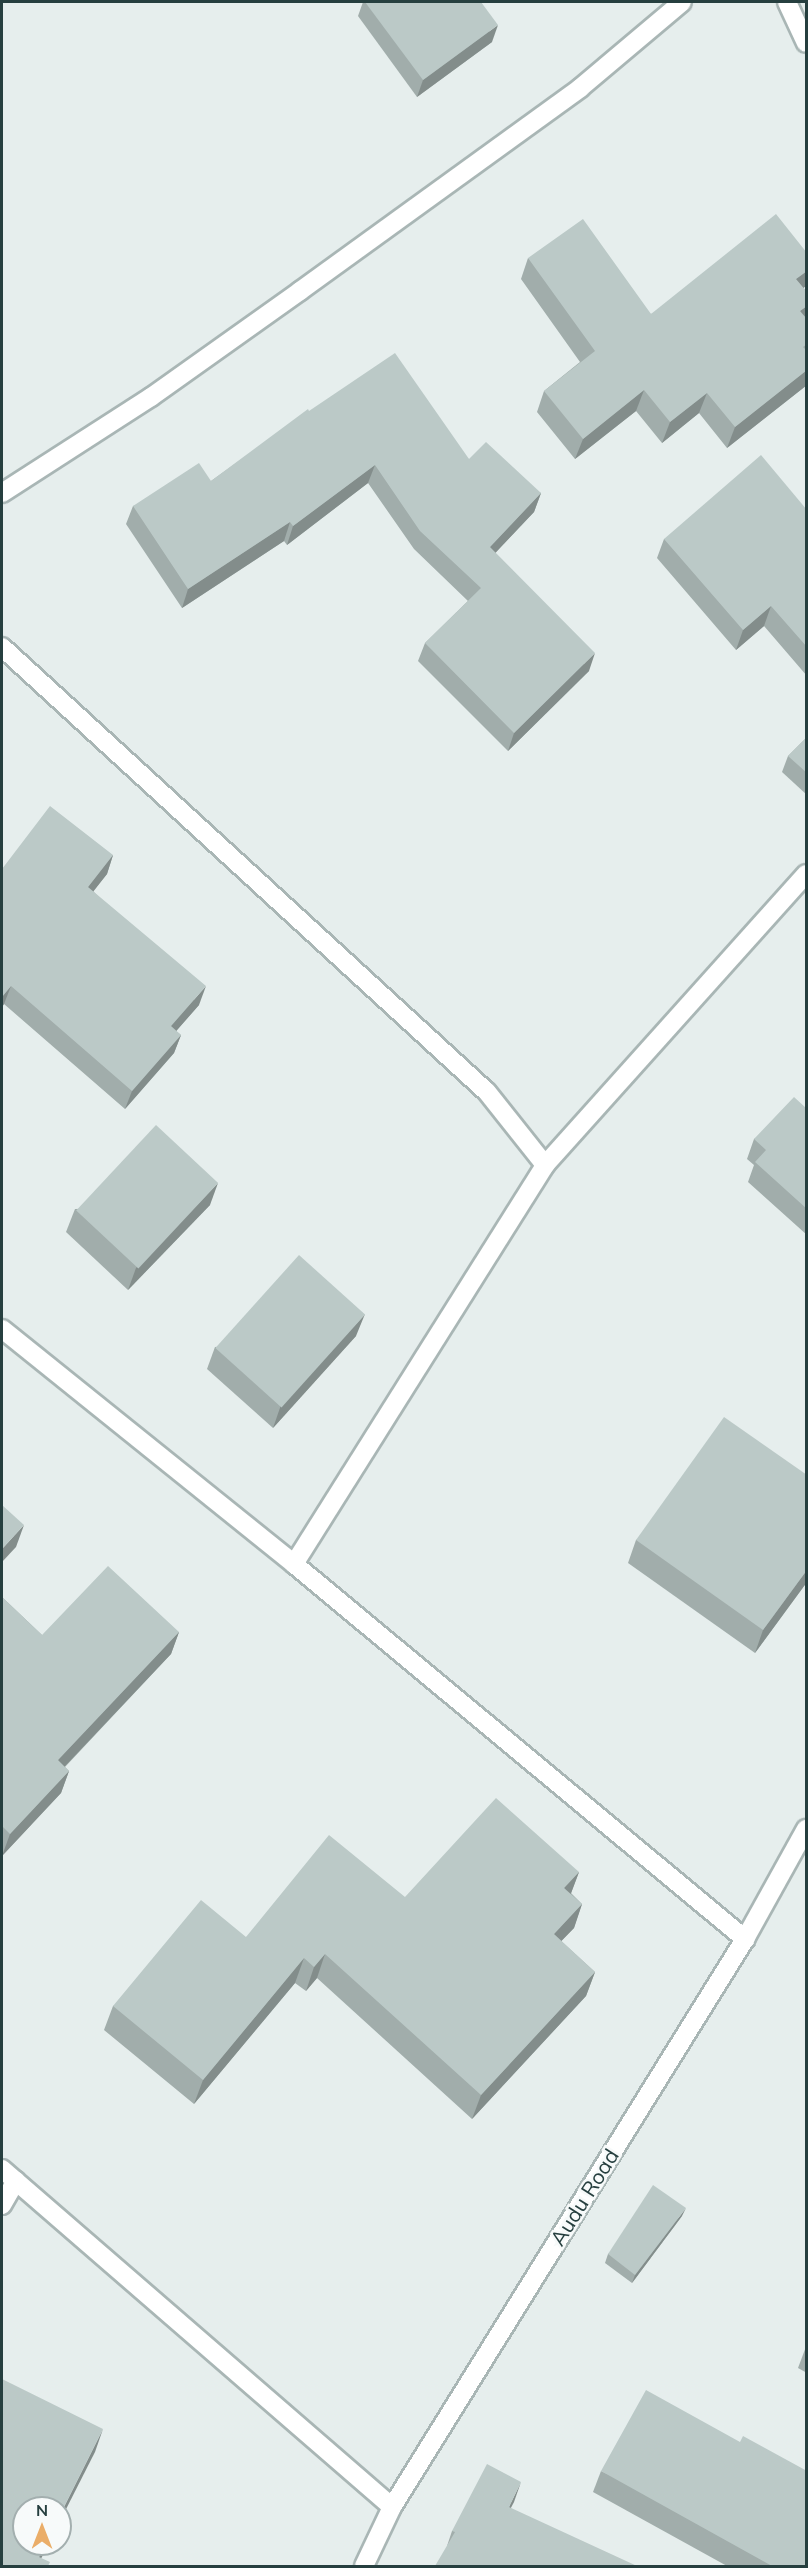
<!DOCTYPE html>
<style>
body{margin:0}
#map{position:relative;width:808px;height:2568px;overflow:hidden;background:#e6eeed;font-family:Mulish,sans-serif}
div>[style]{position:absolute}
.roads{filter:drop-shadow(2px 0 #a9b6b5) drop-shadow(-2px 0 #a9b6b5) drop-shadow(0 2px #a9b6b5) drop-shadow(0 -2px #a9b6b5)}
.minor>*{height:18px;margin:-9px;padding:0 9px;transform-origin:9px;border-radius:9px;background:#fff}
.wall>*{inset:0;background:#a1adab}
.shaded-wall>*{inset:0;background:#838d8b}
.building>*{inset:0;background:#bbc9c7;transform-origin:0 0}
span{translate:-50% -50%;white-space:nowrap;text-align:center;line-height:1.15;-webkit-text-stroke:5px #f7fafa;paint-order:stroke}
.street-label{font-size:21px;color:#263f3f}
.frame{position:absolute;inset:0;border:3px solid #263f3f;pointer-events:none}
.north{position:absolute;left:12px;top:2496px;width:60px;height:60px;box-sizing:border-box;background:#f7fafa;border:2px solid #a3afaf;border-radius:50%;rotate:0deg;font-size:16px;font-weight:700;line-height:24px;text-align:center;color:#263f3f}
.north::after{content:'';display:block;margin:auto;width:21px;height:27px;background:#eaad68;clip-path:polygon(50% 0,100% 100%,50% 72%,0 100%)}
</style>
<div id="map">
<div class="roads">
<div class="minor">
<i style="left:787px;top:2px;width:45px;rotate:65.1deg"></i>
<i style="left:2px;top:493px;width:177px;rotate:-32.8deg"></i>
<i style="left:151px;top:397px;width:183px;rotate:-35.4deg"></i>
<i style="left:300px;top:291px;width:346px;rotate:-35.9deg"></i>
<i style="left:580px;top:88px;width:133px;rotate:-40.1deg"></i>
<i style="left:2px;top:647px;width:658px;rotate:42.54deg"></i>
<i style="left:487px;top:1092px;width:93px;rotate:51.5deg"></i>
<i style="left:2px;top:1329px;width:375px;rotate:38.8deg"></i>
<i style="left:294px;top:1564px;width:587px;rotate:39.74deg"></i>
<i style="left:294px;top:1564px;width:471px;rotate:-57.8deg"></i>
<i style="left:545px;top:1165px;width:391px;rotate:-48.1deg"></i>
<i style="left:2px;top:2169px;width:516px;rotate:40.91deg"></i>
<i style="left:2px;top:2205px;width:28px;rotate:-60deg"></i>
<i style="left:364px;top:2566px;width:65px;rotate:-64.6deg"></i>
<i style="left:392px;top:2507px;width:669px;rotate:-58.14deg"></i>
<i style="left:745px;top:1939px;width:126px;rotate:-61deg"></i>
</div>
</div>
<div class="wall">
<i style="clip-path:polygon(363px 2px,481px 2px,492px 42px,417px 97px,358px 16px)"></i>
<i style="clip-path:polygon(807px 253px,807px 285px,803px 288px,807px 292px,807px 385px,727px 448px,699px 413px,662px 443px,636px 411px,575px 459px,537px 412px,544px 391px,580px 362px,521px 279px,528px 258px,651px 314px)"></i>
<i style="clip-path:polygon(309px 411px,469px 459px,541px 493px,534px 512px,495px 553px,589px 671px,508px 751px,418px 661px,425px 643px,468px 601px,414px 549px,368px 483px,287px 545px,284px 541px,182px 608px,126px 524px,133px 506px,211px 481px)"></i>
<i style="clip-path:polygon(807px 510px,807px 676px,764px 626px,736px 650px,657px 558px,664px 539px)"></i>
<i style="clip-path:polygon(807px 737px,807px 795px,782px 772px,788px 756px)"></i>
<i style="clip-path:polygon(113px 855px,107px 874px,93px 891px,199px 1005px,176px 1031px,181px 1035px,174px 1053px,125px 1109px,4px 1004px,2px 1007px,2px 869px)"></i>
<i style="clip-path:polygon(807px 1107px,807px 1235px,748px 1182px,754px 1165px,747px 1159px,754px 1139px)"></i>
<i style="clip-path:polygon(210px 1205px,128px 1290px,66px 1232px,75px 1209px)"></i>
<i style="clip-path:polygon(356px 1336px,273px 1428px,207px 1369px,215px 1347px)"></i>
<i style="clip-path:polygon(807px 1475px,807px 1582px,755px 1653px,628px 1563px,636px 1540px)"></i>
<i style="clip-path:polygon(2px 1597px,42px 1635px,179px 1632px,171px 1654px,65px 1767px,69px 1771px,61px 1793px,2px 1856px)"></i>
<i style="clip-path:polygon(579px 1872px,571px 1893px,582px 1904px,574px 1928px,561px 1941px,595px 1972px,586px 1996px,472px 2119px,317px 1978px,306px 1991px,295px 1983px,194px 2104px,104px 2030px,113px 2006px,246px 1937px,405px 1897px)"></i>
<i style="clip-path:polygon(682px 2216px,632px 2283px,605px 2263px,608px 2254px)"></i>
<i style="clip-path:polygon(807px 2344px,807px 2373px,798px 2368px)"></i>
<i style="clip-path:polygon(601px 2471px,807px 2566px,727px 2566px,593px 2492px)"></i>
<i style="clip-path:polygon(514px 2502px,447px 2546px,452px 2531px)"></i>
</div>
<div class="shaded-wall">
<i style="clip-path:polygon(498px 25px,492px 42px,417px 97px,423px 80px)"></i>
<i style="clip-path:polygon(807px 271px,807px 285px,789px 300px,796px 279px)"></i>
<i style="clip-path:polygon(807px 306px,807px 318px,805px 321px,800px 311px)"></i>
<i style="clip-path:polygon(807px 370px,807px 385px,727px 448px,735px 427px)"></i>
<i style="clip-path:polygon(644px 390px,636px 411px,575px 459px,583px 439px)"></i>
<i style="clip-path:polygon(707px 393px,699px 413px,662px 443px,670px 422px)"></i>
<i style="clip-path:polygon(375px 465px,368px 483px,287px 545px,293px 526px)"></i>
<i style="clip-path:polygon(541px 493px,534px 512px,483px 566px,490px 547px)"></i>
<i style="clip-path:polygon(290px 522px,284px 541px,182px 608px,188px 589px)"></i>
<i style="clip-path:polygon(771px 606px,764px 626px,736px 650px,743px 630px)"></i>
<i style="clip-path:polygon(595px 653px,589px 671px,508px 751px,514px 733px)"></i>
<i style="clip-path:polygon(113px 855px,107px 874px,82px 906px,88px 887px)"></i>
<i style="clip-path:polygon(11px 986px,4px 1004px,2px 1007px,2px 997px)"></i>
<i style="clip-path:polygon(206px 986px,199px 1005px,164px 1045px,171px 1026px)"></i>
<i style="clip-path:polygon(181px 1035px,174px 1053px,125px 1109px,132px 1091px)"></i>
<i style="clip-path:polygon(218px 1183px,210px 1205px,128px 1290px,136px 1268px)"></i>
<i style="clip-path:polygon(365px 1314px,356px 1336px,273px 1428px,281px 1405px)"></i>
<i style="clip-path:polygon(24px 1525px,16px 1547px,2px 1562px,2px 1549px)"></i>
<i style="clip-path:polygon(807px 1570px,807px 1582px,755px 1653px,763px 1630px)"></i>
<i style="clip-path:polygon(179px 1632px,171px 1654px,50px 1782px,58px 1760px)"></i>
<i style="clip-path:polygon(69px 1771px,61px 1793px,2px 1856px,10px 1834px)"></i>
<i style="clip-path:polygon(579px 1872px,570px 1896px,564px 1888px)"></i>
<i style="clip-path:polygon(582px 1904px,574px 1928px,545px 1958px,554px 1934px)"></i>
<i style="clip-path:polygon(325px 1954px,317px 1978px,306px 1991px,314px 1967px)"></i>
<i style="clip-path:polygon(304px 1958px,295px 1983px,194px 2104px,203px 2080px)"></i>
<i style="clip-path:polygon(595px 1972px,586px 1996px,472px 2119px,481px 2095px)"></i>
<i style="clip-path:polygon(686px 2208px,682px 2216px,632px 2283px,635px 2275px)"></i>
<i style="clip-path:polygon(103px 2429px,95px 2452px,60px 2521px,60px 2515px)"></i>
<i style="clip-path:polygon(521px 2482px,514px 2502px,501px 2527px,509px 2507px)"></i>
<i style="clip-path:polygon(45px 2544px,49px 2544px,37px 2566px,39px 2557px)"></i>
</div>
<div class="building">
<i style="clip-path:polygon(365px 2px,481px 2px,498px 25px,423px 80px)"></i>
<i style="clip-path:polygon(776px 214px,807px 253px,807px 271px,796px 279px,807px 292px,807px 306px,800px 311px,807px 319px,807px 344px,803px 347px,807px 351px,807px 370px,735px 427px,707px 393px,670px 422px,644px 390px,583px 439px,544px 391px,595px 351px,528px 258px,583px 219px,651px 314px)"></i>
<i style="clip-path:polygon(395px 353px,469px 459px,486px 442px,541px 493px,490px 547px,595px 653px,514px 733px,425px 643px,481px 588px,420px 531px,375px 465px,293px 526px,290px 522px,188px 589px,133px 506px,199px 463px,211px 481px,308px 409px,309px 411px)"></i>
<i style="clip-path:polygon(761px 455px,807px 510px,807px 647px,771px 606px,743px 630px,664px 539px)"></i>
<i style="clip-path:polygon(807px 737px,807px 773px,788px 756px)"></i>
<i style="clip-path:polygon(50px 806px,113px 855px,88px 887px,206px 986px,171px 1026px,181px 1035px,132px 1091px,11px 986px,2px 997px,2px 869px)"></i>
<i style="clip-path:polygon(794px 1097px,806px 1108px,807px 1107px,807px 1209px,755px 1162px,766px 1150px,754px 1139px)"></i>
<i style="left:156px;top:1125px;width:85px;height:117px;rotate:43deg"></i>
<i style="left:299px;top:1255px;width:89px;height:125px;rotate:42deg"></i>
<i style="clip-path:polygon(724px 1417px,807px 1475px,807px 1570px,763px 1630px,636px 1540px)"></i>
<i style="clip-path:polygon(2px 1505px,24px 1525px,2px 1549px)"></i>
<i style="clip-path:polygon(108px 1566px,179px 1632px,58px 1760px,69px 1771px,10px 1834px,2px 1826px,2px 1597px,42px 1635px)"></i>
<i style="clip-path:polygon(496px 1798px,579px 1872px,564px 1888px,582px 1904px,554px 1934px,595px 1972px,481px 2095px,325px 1954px,314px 1967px,304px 1958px,203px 2080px,113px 2006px,201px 1900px,246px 1937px,329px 1835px,405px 1897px)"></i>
<i style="clip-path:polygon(653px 2185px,686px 2208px,635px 2275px,608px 2254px)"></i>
<i style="clip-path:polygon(2px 2379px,103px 2429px,60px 2515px,60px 2508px,24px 2508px,24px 2544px,45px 2544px,39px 2557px,50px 2562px,48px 2566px,2px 2566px)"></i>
<i style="clip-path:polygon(646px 2390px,740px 2442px,743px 2436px,807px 2471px,807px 2566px,772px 2566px,601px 2471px)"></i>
<i style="clip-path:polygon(487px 2464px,521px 2482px,509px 2507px,637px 2566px,435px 2566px,455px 2532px,452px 2531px)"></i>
</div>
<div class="street-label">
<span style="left:584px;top:2197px;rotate:-58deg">Audu Road</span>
</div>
<div class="frame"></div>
<div class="north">N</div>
</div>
